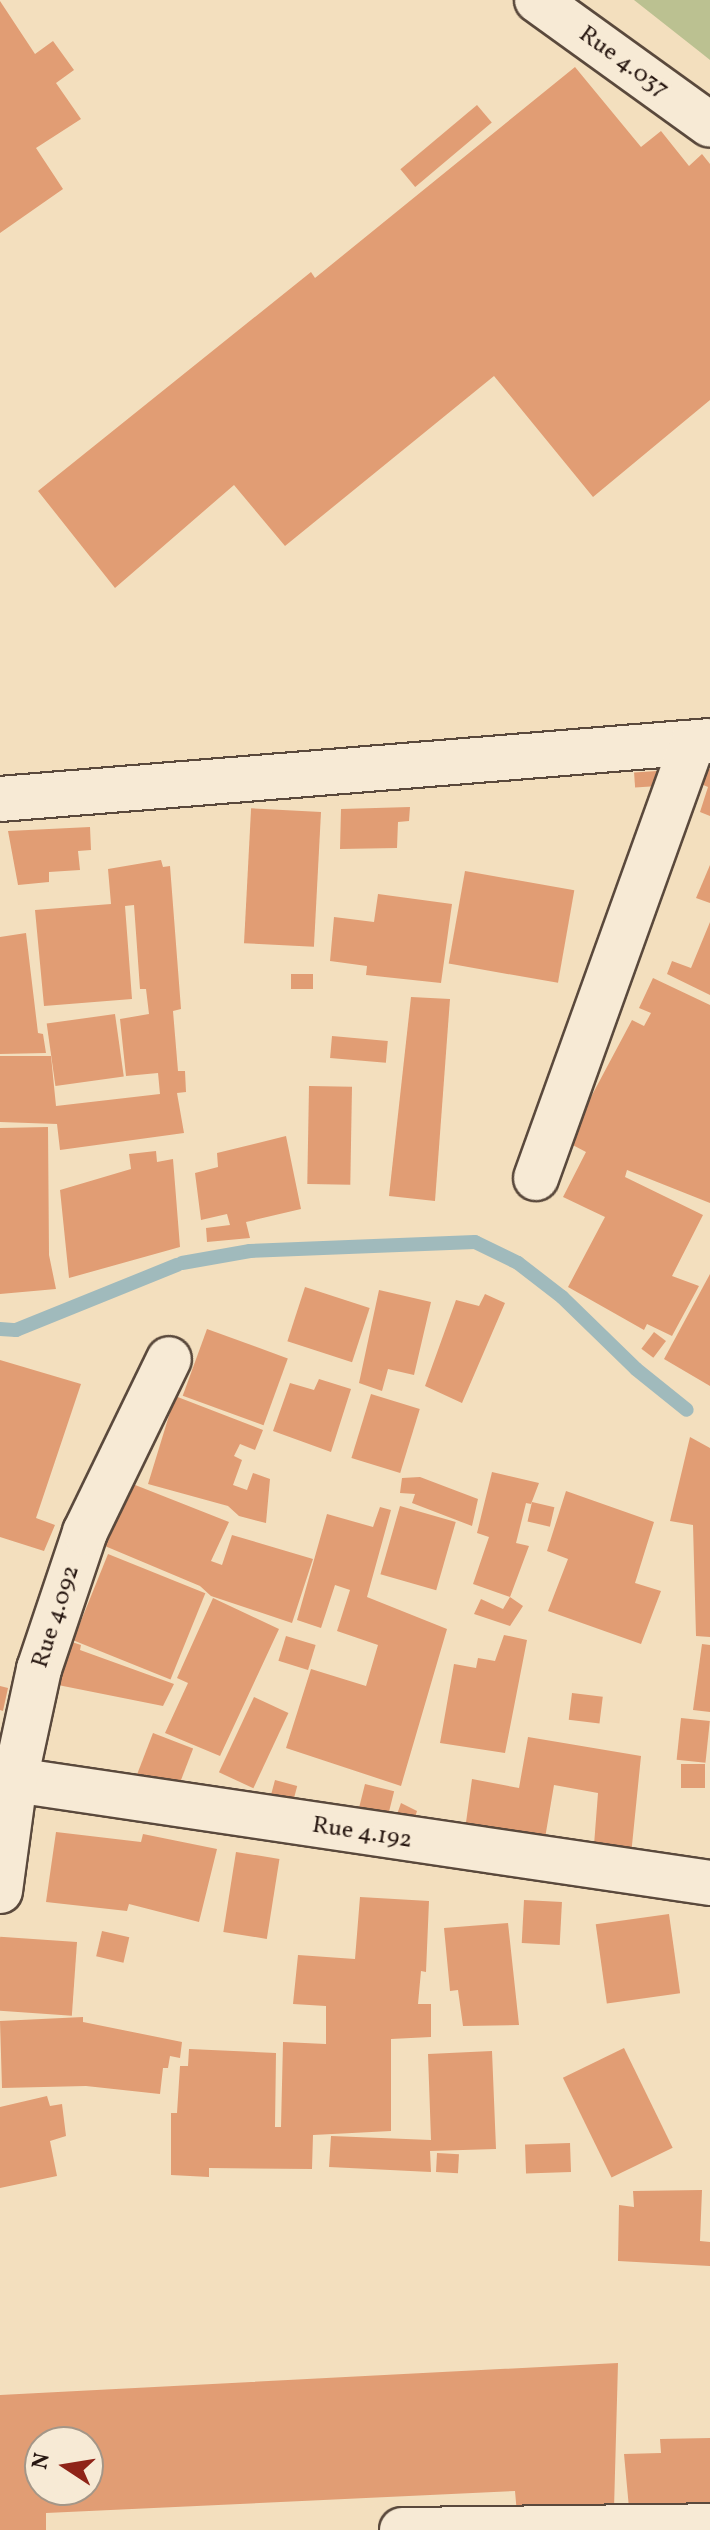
<!DOCTYPE html>
<style>
body{margin:0}
#map{position:relative;width:710px;height:2530px;overflow:hidden;background:#f3dfbe;font-family:Vollkorn,serif}
div>[style]{position:absolute}
.green>*{inset:0;background:#bbc191}
.stream>*{height:14px;margin:-7px;padding:0 7px;transform-origin:7px;border-radius:7px;background:#a0babc}
.building>*{inset:0;background:#e19d74;transform-origin:0 0}
.roads{filter:drop-shadow(2px 0 #5a493c) drop-shadow(-2px 0 #5a493c) drop-shadow(0 2px #5a493c) drop-shadow(0 -2px #5a493c)}
.minor>*{height:44px;margin:-22px;padding:0 22px;transform-origin:22px;border-radius:22px;background:#f7ead5}
span{translate:-50% -50%;white-space:nowrap;text-align:center;line-height:1.15;-webkit-text-stroke:6px #f7ead5;paint-order:stroke}
.street-label{font-size:24px;color:#271711}
.north{position:absolute;left:24px;top:2426px;width:80px;height:80px;box-sizing:border-box;background:#f7ead5;border:2px solid #a49687;border-radius:50%;rotate:282deg;font-size:22px;font-weight:700;line-height:32px;text-align:center;color:#271711}
.north::after{content:'';display:block;margin:auto;width:28px;height:36px;background:#8f2418;clip-path:polygon(50% 0,100% 100%,50% 72%,0 100%)}
</style>
<div id="map">
<div class="green">
<i style="clip-path:polygon(634px 0,710px 0,710px 60px,700px 52px)"></i>
</div>
<div class="stream">
<i style="left:182px;top:1263px;width:69px;rotate:-10deg"></i>
<i style="left:250px;top:1251px;width:225px;rotate:-2.3deg"></i>
<i style="left:475px;top:1242px;width:48px;rotate:26deg"></i>
<i style="left:518px;top:1263px;width:56px;rotate:37.7deg"></i>
<i style="left:562px;top:1297px;width:103px;rotate:44.2deg"></i>
<i style="left:636px;top:1369px;width:65px;rotate:38.8deg"></i>
<i style="left:0;top:1329px;width:16px;rotate:4deg"></i>
<i style="left:16px;top:1330px;width:174px;rotate:-22deg"></i>
</div>
<div class="building">
<i style="clip-path:polygon(0 1px,35px 54px,53px 41px,74px 70px,56px 83px,81px 119px,36px 148px,63px 189px,0 233px)"></i>
<i style="clip-path:polygon(575px 67px,641px 147px,661px 131px,689px 166px,702px 154px,710px 164px,710px 400px,593px 497px,494px 376px,285px 546px,234px 485px,115px 588px,38px 491px,311px 272px,315px 278px)"></i>
<i style="left:477px;top:105px;width:23px;height:100px;rotate:50deg"></i>
<i style="clip-path:polygon(706px 768px,710px 769px,710px 816px,700px 812px,708px 787px,701px 784px)"></i>
<i style="left:657px;top:771px;width:15px;height:23px;rotate:86deg"></i>
<i style="clip-path:polygon(410px 807px,409px 821px,398px 822px,397px 848px,340px 849px,341px 809px)"></i>
<i style="left:321px;top:812px;width:135px;height:70px;rotate:93deg"></i>
<i style="clip-path:polygon(90px 827px,91px 850px,78px 851px,80px 870px,49px 872px,49px 882px,18px 885px,8px 831px)"></i>
<i style="clip-path:polygon(161px 860px,163px 867px,170px 866px,181px 1009px,173px 1011px,178px 1071px,185px 1071px,186px 1092px,177px 1093px,184px 1133px,60px 1150px,57px 1124px,0 1122px,0 1056px,51px 1056px,56px 1106px,160px 1094px,158px 1073px,126px 1076px,120px 1019px,149px 1014px,146px 989px,140px 989px,134px 905px,125px 906px,132px 999px,44px 1006px,35px 910px,111px 904px,108px 869px)"></i>
<i style="clip-path:polygon(710px 865px,710px 903px,696px 898px)"></i>
<i style="left:465px;top:871px;width:111px;height:94px;rotate:10deg"></i>
<i style="clip-path:polygon(378px 894px,452px 904px,441px 983px,366px 975px,367px 966px,330px 961px,334px 917px,374px 922px)"></i>
<i style="clip-path:polygon(710px 922px,710px 995px,667px 974px,672px 961px,691px 968px)"></i>
<i style="clip-path:polygon(26px 933px,38px 1033px,43px 1034px,46px 1053px,0 1054px,0 937px)"></i>
<i style="left:313px;top:974px;width:15px;height:22px;rotate:90deg"></i>
<i style="clip-path:polygon(653px 978px,710px 1005px,710px 1203px,627px 1170px,625px 1177px,703px 1215px,672px 1276px,699px 1286px,672px 1336px,647px 1324px,644px 1330px,568px 1287px,605px 1217px,563px 1197px,586px 1152px,567px 1142px,632px 1020px,644px 1026px,651px 1013px,639px 1008px)"></i>
<i style="clip-path:polygon(411px 997px,450px 999px,435px 1201px,389px 1196px)"></i>
<i style="left:115px;top:1014px;width:63px;height:69px;rotate:82deg"></i>
<i style="left:332px;top:1036px;width:56px;height:22px;rotate:5deg"></i>
<i style="left:309px;top:1086px;width:43px;height:98px;rotate:1deg"></i>
<i style="clip-path:polygon(48px 1127px,49px 1255px,56px 1289px,0 1294px,0 1128px)"></i>
<i style="clip-path:polygon(286px 1136px,301px 1209px,246px 1222px,250px 1238px,207px 1242px,206px 1228px,230px 1225px,227px 1214px,201px 1220px,195px 1173px,218px 1167px,217px 1153px)"></i>
<i style="clip-path:polygon(156px 1151px,157px 1162px,173px 1159px,180px 1247px,69px 1278px,60px 1190px,131px 1169px,129px 1154px)"></i>
<i style="clip-path:polygon(710px 1274px,710px 1386px,664px 1359px)"></i>
<i style="left:305px;top:1287px;width:68px;height:57px;rotate:18deg"></i>
<i style="clip-path:polygon(379px 1290px,431px 1302px,414px 1375px,388px 1369px,382px 1391px,359px 1383px)"></i>
<i style="clip-path:polygon(485px 1294px,505px 1303px,462px 1403px,425px 1386px,456px 1300px,479px 1306px)"></i>
<i style="left:207px;top:1329px;width:86px;height:71px;rotate:20deg"></i>
<i style="left:654px;top:1332px;width:15px;height:21px;rotate:37deg"></i>
<i style="clip-path:polygon(0 1360px,81px 1384px,36px 1518px,55px 1525px,44px 1551px,0 1537px)"></i>
<i style="clip-path:polygon(319px 1379px,351px 1389px,331px 1452px,273px 1431px,290px 1383px,314px 1390px)"></i>
<i style="left:371px;top:1394px;width:51px;height:67px;rotate:17deg"></i>
<i style="clip-path:polygon(175px 1396px,263px 1430px,255px 1450px,240px 1444px,234px 1456px,242px 1460px,233px 1485px,247px 1490px,253px 1473px,270px 1479px,266px 1523px,239px 1516px,228px 1506px,148px 1484px)"></i>
<i style="clip-path:polygon(690px 1437px,710px 1448px,710px 1637px,696px 1636px,693px 1525px,670px 1521px)"></i>
<i style="clip-path:polygon(492px 1472px,539px 1483px,531px 1504px,526px 1503px,516px 1543px,529px 1546px,510px 1597px,523px 1606px,510px 1626px,474px 1614px,481px 1599px,503px 1609px,510px 1597px,473px 1584px,489px 1537px,477px 1533px)"></i>
<i style="clip-path:polygon(420px 1477px,478px 1499px,472px 1526px,412px 1503px,415px 1494px,400px 1493px,402px 1478px)"></i>
<i style="clip-path:polygon(120px 1479px,229px 1522px,211px 1561px,222px 1565px,232px 1535px,313px 1559px,292px 1623px,211px 1596px,200px 1586px,93px 1541px)"></i>
<i style="clip-path:polygon(566px 1491px,654px 1522px,635px 1583px,661px 1591px,641px 1644px,548px 1611px,568px 1559px,547px 1551px)"></i>
<i style="left:532px;top:1502px;width:23px;height:20px;rotate:13deg"></i>
<i style="left:400px;top:1506px;width:58px;height:71px;rotate:16deg"></i>
<i style="clip-path:polygon(380px 1507px,391px 1510px,367px 1597px,447px 1629px,401px 1786px,286px 1748px,311px 1669px,366px 1686px,378px 1645px,337px 1631px,350px 1590px,335px 1585px,321px 1628px,297px 1620px,327px 1514px,373px 1527px)"></i>
<i style="left:108px;top:1554px;width:105px;height:93px;rotate:22deg"></i>
<i style="clip-path:polygon(213px 1598px,279px 1629px,220px 1756px,165px 1733px,188px 1683px,177px 1678px)"></i>
<i style="clip-path:polygon(504px 1635px,527px 1640px,505px 1753px,440px 1743px,454px 1664px,476px 1668px,478px 1658px,495px 1661px)"></i>
<i style="left:286px;top:1636px;width:31px;height:26px;rotate:17deg"></i>
<i style="clip-path:polygon(63px 1639px,81px 1645px,80px 1650px,174px 1684px,163px 1706px,48px 1683px)"></i>
<i style="clip-path:polygon(702px 1644px,710px 1645px,710px 1712px,693px 1710px)"></i>
<i style="clip-path:polygon(0 1686px,8px 1688px,3px 1711px,0 1710px)"></i>
<i style="left:572px;top:1693px;width:31px;height:27px;rotate:7deg"></i>
<i style="left:254px;top:1697px;width:38px;height:83px;rotate:25deg"></i>
<i style="left:681px;top:1718px;width:29px;height:42px;rotate:6deg"></i>
<i style="left:153px;top:1733px;width:43px;height:44px;rotate:21deg"></i>
<i style="clip-path:polygon(528px 1737px,641px 1756px,630px 1865px,593px 1858px,598px 1793px,554px 1785px,543px 1850px,464px 1837px,472px 1779px,519px 1788px)"></i>
<i style="left:681px;top:1764px;width:24px;height:24px"></i>
<i style="left:275px;top:1780px;width:23px;height:16px;rotate:15deg"></i>
<i style="left:365px;top:1784px;width:30px;height:33px;rotate:14deg"></i>
<i style="clip-path:polygon(401px 1803px,417px 1811px,412px 1827px,393px 1826px)"></i>
<i style="clip-path:polygon(56px 1832px,141px 1842px,143px 1834px,217px 1849px,199px 1922px,129px 1904px,127px 1911px,46px 1902px)"></i>
<i style="left:236px;top:1852px;width:44px;height:81px;rotate:9deg"></i>
<i style="clip-path:polygon(360px 1897px,429px 1901px,426px 1972px,421px 1971px,418px 2004px,431px 2004px,431px 2037px,391px 2039px,391px 2131px,313px 2135px,312px 2169px,209px 2168px,209px 2177px,171px 2175px,171px 2113px,177px 2113px,180px 2066px,188px 2066px,189px 2049px,276px 2053px,275px 2127px,281px 2127px,283px 2042px,326px 2044px,326px 2006px,293px 2004px,298px 1955px,355px 1959px)"></i>
<i style="left:524px;top:1900px;width:38px;height:43px;rotate:3deg"></i>
<i style="left:669px;top:1914px;width:80px;height:74px;rotate:82deg"></i>
<i style="clip-path:polygon(508px 1923px,519px 2025px,463px 2026px,458px 1990px,450px 1991px,444px 1928px)"></i>
<i style="left:102px;top:1931px;width:28px;height:26px;rotate:13deg"></i>
<i style="left:77px;top:1942px;width:74px;height:77px;rotate:94deg"></i>
<i style="clip-path:polygon(83px 2017px,83px 2022px,182px 2042px,180px 2058px,170px 2056px,168px 2068px,163px 2068px,160px 2094px,86px 2086px,2px 2088px,0 2021px)"></i>
<i style="left:624px;top:2048px;width:111px;height:68px;rotate:64deg"></i>
<i style="clip-path:polygon(492px 2051px,496px 2149px,430px 2151px,431px 2172px,329px 2167px,331px 2136px,431px 2140px,428px 2054px)"></i>
<i style="clip-path:polygon(47px 2096px,50px 2106px,62px 2104px,66px 2136px,50px 2141px,57px 2176px,0 2188px,0 2107px)"></i>
<i style="left:570px;top:2143px;width:29px;height:45px;rotate:88deg"></i>
<i style="left:437px;top:2153px;width:22px;height:19px;rotate:3deg"></i>
<i style="clip-path:polygon(702px 2190px,700px 2241px,710px 2242px,710px 2266px,618px 2261px,619px 2205px,634px 2207px,633px 2191px)"></i>
<i style="clip-path:polygon(evenodd,618px 2363px,614px 2509px,517px 2514px,515px 2491px,46px 2513px,46px 2530px,0 2530px,0 2395px,618px 2363px,40px 2442px,88px 2442px,88px 2490px,40px 2490px,40px 2442px)"></i>
<i style="clip-path:polygon(710px 2438px,710px 2512px,629px 2508px,624px 2454px,661px 2453px,660px 2439px)"></i>
</div>
<div class="roads">
<div class="minor">
<i style="left:537px;top:0;width:213px;rotate:35.8deg"></i>
<i style="left:0;top:799px;width:712px;rotate:-4.67deg"></i>
<i style="left:536px;top:1178px;width:462px;rotate:-70.2deg"></i>
<i style="left:15px;top:1780px;width:703px;rotate:8.43deg"></i>
<i style="left:0;top:1891px;width:112px;rotate:-82.3deg"></i>
<i style="left:15px;top:1780px;width:114px;rotate:-77.8deg"></i>
<i style="left:39px;top:1669px;width:145px;rotate:-71.4deg"></i>
<i style="left:85px;top:1532px;width:192px;rotate:-64.1deg"></i>
<i style="left:402px;top:2530px;width:308px;rotate:-0.7deg"></i>
</div>
</div>
<div class="street-label">
<span style="left:623px;top:63px;rotate:36deg">Rue 4.037</span>
<span style="left:57px;top:1617px;rotate:-72deg">Rue 4.092</span>
<span style="left:362px;top:1834px;rotate:9deg">Rue 4.192</span>
</div>
<div class="north">N</div>
</div>
